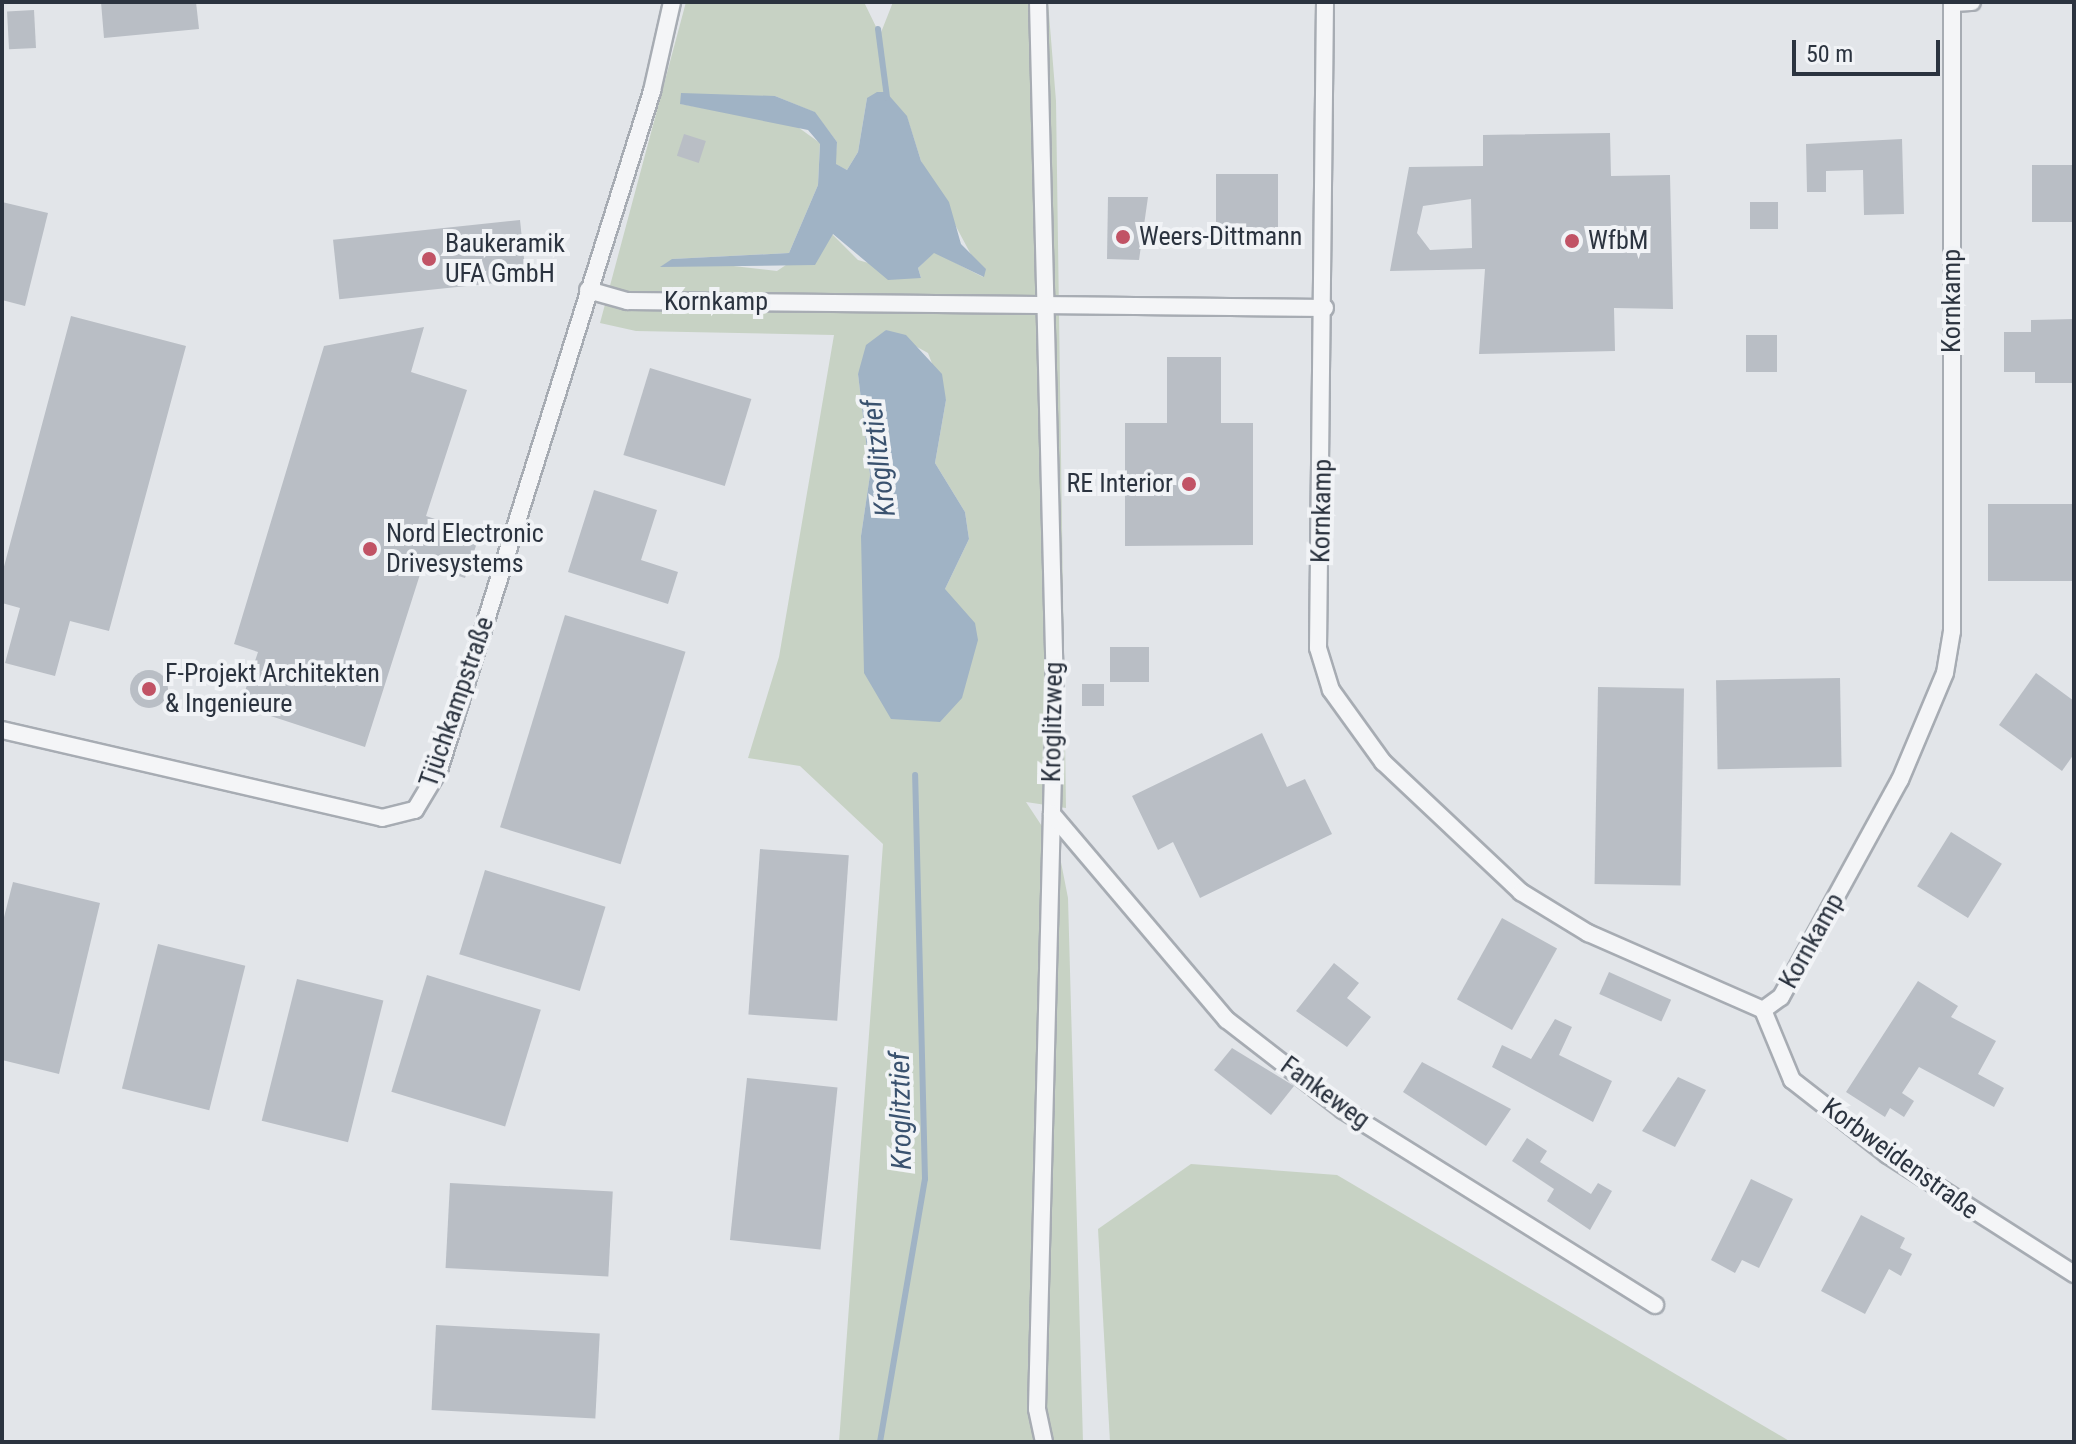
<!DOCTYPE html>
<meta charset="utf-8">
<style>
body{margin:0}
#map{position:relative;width:2076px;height:1444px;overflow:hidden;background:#e2e5e9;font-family:"Roboto Condensed",sans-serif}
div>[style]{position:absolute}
.green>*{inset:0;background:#c7d2c4}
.water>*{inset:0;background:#a0b3c5}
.stream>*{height:6px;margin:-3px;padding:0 3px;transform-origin:3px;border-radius:3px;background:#a0b3c5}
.building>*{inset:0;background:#b9bec5;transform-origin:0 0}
.round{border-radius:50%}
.roads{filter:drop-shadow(2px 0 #a7acb3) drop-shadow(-2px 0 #a7acb3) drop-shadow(0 2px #a7acb3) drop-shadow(0 -2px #a7acb3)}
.minor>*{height:16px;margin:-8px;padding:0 8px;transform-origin:8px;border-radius:8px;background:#f4f5f7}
.dots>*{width:22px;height:22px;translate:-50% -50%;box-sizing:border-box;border:4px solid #f1f3f6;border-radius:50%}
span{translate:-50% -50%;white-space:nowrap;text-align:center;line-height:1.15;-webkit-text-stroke:8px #f1f3f6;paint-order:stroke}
.poi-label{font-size:26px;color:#2b333f}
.left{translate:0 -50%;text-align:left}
.right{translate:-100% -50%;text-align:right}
.street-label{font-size:26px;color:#2b333f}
.water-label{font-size:28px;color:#3a526f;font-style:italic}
.frame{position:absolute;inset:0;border:4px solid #2b333f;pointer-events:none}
.scale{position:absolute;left:1792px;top:40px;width:148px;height:36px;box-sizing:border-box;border:4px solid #2b333f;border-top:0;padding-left:10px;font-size:24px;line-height:28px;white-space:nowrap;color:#2b333f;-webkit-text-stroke:6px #f1f3f6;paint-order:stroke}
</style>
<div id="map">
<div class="green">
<i style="clip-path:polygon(evenodd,686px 2px,864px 2px,880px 35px,893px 2px,1048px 2px,1056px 101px,1066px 808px,1026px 802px,1059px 852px,1068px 898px,1083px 1442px,839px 1442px,883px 844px,800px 766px,748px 758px,779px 657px,834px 335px,636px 331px,600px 323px,686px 2px,775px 96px,814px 112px,837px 142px,835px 164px,847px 170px,858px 152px,867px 98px,907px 117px,921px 161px,983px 277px,934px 252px,918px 268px,921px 278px,858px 260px,832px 234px,777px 271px,672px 259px,789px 253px,818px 185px,820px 143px,795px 125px,681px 104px,775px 96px,686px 2px,886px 330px,928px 353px,946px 400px,935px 463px,965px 512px,969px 539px,945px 589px,861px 536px,870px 475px,858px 374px,886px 330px)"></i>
<i style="clip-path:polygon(1191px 1164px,1337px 1175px,1791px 1442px,1110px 1442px,1098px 1229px)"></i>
</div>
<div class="water">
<i style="clip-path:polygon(877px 92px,886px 92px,907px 116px,921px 161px,949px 202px,961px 244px,986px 269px,984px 277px,934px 253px,918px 268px,921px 278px,888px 280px,833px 234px,815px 265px,660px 267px,672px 259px,789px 253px,818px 185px,820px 144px,808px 130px,680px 104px,681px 93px,775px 96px,815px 112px,837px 142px,836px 164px,847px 170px,858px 152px,867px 98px)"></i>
<i style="clip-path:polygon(886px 330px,906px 335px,942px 374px,946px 400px,935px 463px,965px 512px,969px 539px,945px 589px,975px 623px,978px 640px,962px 698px,940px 722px,891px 719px,864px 673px,861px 536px,870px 475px,858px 374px,866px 345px)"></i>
</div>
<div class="stream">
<i style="left:878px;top:29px;width:69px;rotate:82.5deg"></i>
<i style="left:880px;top:1442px;width:267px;rotate:-80.3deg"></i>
<i style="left:925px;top:1179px;width:404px;rotate:-91.4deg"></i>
</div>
<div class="building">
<i style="clip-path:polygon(101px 2px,196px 2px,199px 29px,104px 38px)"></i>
<i style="left:34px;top:10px;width:38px;height:27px;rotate:87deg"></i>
<i style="clip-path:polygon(evenodd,1610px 133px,1611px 176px,1670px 175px,1673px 309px,1614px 308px,1615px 351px,1479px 354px,1485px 269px,1390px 271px,1409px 167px,1483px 166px,1483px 135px,1610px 133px,1471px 199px,1472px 248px,1430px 250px,1417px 233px,1423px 206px,1471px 199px)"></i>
<i style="left:684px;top:134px;width:23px;height:23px;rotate:18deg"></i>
<i style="clip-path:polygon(1902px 139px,1904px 214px,1864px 215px,1863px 170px,1826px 171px,1826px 192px,1807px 192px,1806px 144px)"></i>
<i style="left:2032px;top:165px;width:42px;height:57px"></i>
<i style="left:1216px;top:174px;width:62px;height:74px"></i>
<i style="clip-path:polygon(1108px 197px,1148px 197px,1139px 260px,1107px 259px)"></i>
<i style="clip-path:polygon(2px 202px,48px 213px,25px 306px,2px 300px)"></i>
<i style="left:1750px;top:202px;width:28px;height:27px"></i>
<i style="left:520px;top:220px;width:60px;height:188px;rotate:84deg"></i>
<i style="clip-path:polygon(71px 316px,186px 346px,109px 631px,70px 621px,55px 676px,5px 663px,20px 608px,2px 603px,2px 574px)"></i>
<i style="clip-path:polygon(2074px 319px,2074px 383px,2035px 383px,2035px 372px,2004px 372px,2004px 332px,2031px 332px,2031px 320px)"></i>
<i style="clip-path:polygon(424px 327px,411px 372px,467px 390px,426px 516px,480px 534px,465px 578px,423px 565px,365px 747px,240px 706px,258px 652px,234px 644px,324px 346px)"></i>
<i style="left:1746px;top:335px;width:31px;height:37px"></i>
<i style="clip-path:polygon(1167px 357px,1221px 357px,1221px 423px,1253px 423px,1253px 545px,1125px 546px,1125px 423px,1167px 423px)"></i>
<i style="left:650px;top:368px;width:106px;height:91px;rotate:17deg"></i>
<i style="clip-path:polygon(594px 490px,657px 510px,641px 560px,678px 572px,668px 604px,568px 572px)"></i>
<i style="left:2074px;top:504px;width:77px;height:86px;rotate:90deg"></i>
<i style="left:565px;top:615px;width:126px;height:222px;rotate:17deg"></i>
<i style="left:1110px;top:647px;width:39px;height:35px"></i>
<i class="round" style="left:130px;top:670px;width:38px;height:38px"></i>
<i style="clip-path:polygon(2036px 673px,2074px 701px,2074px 754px,2062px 771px,1999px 725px)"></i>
<i style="left:1840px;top:678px;width:89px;height:124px;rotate:89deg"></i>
<i style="left:1082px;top:684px;width:22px;height:22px"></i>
<i style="left:1598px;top:687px;width:86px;height:197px;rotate:1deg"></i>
<i style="clip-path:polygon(1262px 733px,1287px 787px,1305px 779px,1332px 834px,1200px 898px,1173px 842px,1158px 850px,1132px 796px)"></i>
<i style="left:1951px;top:832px;width:60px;height:64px;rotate:32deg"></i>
<i style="left:760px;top:849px;width:89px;height:166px;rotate:4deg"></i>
<i style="left:485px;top:870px;width:126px;height:88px;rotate:17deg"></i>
<i style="clip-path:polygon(13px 882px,100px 903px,59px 1074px,2px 1060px,2px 925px)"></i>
<i style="left:1502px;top:918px;width:63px;height:93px;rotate:29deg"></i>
<i style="left:158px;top:944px;width:90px;height:149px;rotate:14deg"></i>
<i style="clip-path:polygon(1334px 963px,1359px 983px,1347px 998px,1371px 1017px,1347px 1047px,1296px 1011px)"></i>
<i style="left:1609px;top:972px;width:68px;height:24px;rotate:24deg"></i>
<i style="left:427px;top:975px;width:119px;height:122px;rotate:17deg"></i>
<i style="left:297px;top:979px;width:89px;height:146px;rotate:14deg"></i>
<i style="clip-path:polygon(1918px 981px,1958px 1006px,1951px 1017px,1996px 1041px,1978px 1074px,2004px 1088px,1994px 1107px,1919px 1067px,1902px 1093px,1914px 1101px,1904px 1117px,1890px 1108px,1885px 1117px,1846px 1092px)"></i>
<i style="clip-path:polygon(1555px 1019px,1572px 1027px,1559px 1055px,1612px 1081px,1593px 1122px,1492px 1067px,1502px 1045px,1531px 1059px)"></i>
<i style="clip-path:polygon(1232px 1048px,1294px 1086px,1271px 1115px,1214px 1070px)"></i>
<i style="clip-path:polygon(1422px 1062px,1511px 1109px,1486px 1146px,1403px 1092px)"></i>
<i style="clip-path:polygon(1678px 1077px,1706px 1090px,1675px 1147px,1642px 1131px)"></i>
<i style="left:747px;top:1078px;width:91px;height:163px;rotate:6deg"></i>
<i style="clip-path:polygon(1527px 1138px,1547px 1151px,1540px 1162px,1591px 1194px,1598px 1183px,1612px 1191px,1590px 1230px,1547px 1201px,1554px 1189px,1512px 1161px)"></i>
<i style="clip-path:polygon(1751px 1179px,1793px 1199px,1759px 1268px,1742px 1260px,1735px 1273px,1711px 1260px)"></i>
<i style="left:450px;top:1183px;width:163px;height:85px;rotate:3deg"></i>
<i style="clip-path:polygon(1861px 1215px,1905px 1238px,1900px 1248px,1912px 1254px,1901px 1276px,1889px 1269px,1865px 1314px,1821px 1291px)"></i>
<i style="left:436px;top:1325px;width:164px;height:85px;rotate:3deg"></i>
</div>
<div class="roads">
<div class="minor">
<i style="left:1038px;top:2px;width:690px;rotate:88.59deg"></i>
<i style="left:1055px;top:692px;width:717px;rotate:91.44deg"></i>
<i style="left:1037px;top:1409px;width:34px;rotate:78deg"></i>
<i style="left:1325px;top:2px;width:646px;rotate:90.62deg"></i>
<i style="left:1318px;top:648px;width:44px;rotate:72.8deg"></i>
<i style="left:1331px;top:690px;width:89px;rotate:54.2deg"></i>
<i style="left:1383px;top:762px;width:190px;rotate:43.3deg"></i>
<i style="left:1521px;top:892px;width:79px;rotate:31.5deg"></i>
<i style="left:1588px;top:933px;width:191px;rotate:23.7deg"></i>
<i style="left:1763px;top:1010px;width:22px;rotate:-36deg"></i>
<i style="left:1781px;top:997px;width:247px;rotate:-61.3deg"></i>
<i style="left:1900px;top:780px;width:116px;rotate:-67.2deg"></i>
<i style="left:1945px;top:673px;width:43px;rotate:-80.5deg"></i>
<i style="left:1952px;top:631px;width:629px;rotate:-90deg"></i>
<i style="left:1952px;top:3px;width:20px;rotate:-3deg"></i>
<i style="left:588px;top:290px;width:41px;rotate:15.8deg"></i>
<i style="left:627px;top:301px;width:698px;rotate:0.57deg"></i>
<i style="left:2px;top:730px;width:390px;rotate:13deg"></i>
<i style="left:382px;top:818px;width:34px;rotate:-14deg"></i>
<i style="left:415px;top:810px;width:47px;rotate:-59deg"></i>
<i style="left:439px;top:770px;width:712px;rotate:-72.58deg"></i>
<i style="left:652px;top:91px;width:91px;rotate:-77.3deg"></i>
<i style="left:1052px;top:814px;width:270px;rotate:49.7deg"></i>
<i style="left:1227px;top:1020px;width:147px;rotate:37.8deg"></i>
<i style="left:1343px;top:1110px;width:368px;rotate:32deg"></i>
<i style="left:1763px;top:1010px;width:76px;rotate:67.5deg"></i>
<i style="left:1792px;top:1080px;width:122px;rotate:38deg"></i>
<i style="left:1888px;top:1155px;width:221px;rotate:32.6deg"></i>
</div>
</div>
<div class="dots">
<i style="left:1123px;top:237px;background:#c15365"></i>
<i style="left:1572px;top:241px;background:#c15365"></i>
<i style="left:429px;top:259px;background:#c15365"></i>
<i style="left:1189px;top:484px;background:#c15365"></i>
<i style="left:370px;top:549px;background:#c15365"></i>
<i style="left:149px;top:689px;background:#c15365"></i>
</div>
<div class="poi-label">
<span class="left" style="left:1139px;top:237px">Weers-Dittmann</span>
<span class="left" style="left:1588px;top:241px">WfbM</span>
<span class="left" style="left:445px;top:259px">Baukeramik<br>UFA GmbH</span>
<span class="right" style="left:1173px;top:484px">RE Interior</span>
<span class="left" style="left:386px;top:549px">Nord Electronic<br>Drivesystems</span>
<span class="left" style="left:165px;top:689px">F-Projekt Architekten<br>&amp; Ingenieure</span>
</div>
<div class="street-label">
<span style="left:1952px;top:301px;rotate:-90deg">Kornkamp</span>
<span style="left:716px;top:302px">Kornkamp</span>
<span style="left:1322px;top:511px;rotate:-89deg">Kornkamp</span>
<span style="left:457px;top:702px;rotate:-71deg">Tjüchkampstraße</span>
<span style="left:1053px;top:722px;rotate:-89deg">Kroglitzweg</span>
<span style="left:1812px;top:941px;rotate:-61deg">Kornkamp</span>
<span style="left:1325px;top:1093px;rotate:36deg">Fankeweg</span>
<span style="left:1900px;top:1159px;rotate:36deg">Korbweidenstraße</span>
</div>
<div class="water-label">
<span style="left:879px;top:458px;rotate:-97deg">Kroglitztief</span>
<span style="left:901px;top:1111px;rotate:-91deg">Kroglitztief</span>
</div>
<div class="frame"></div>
<div class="scale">50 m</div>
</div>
